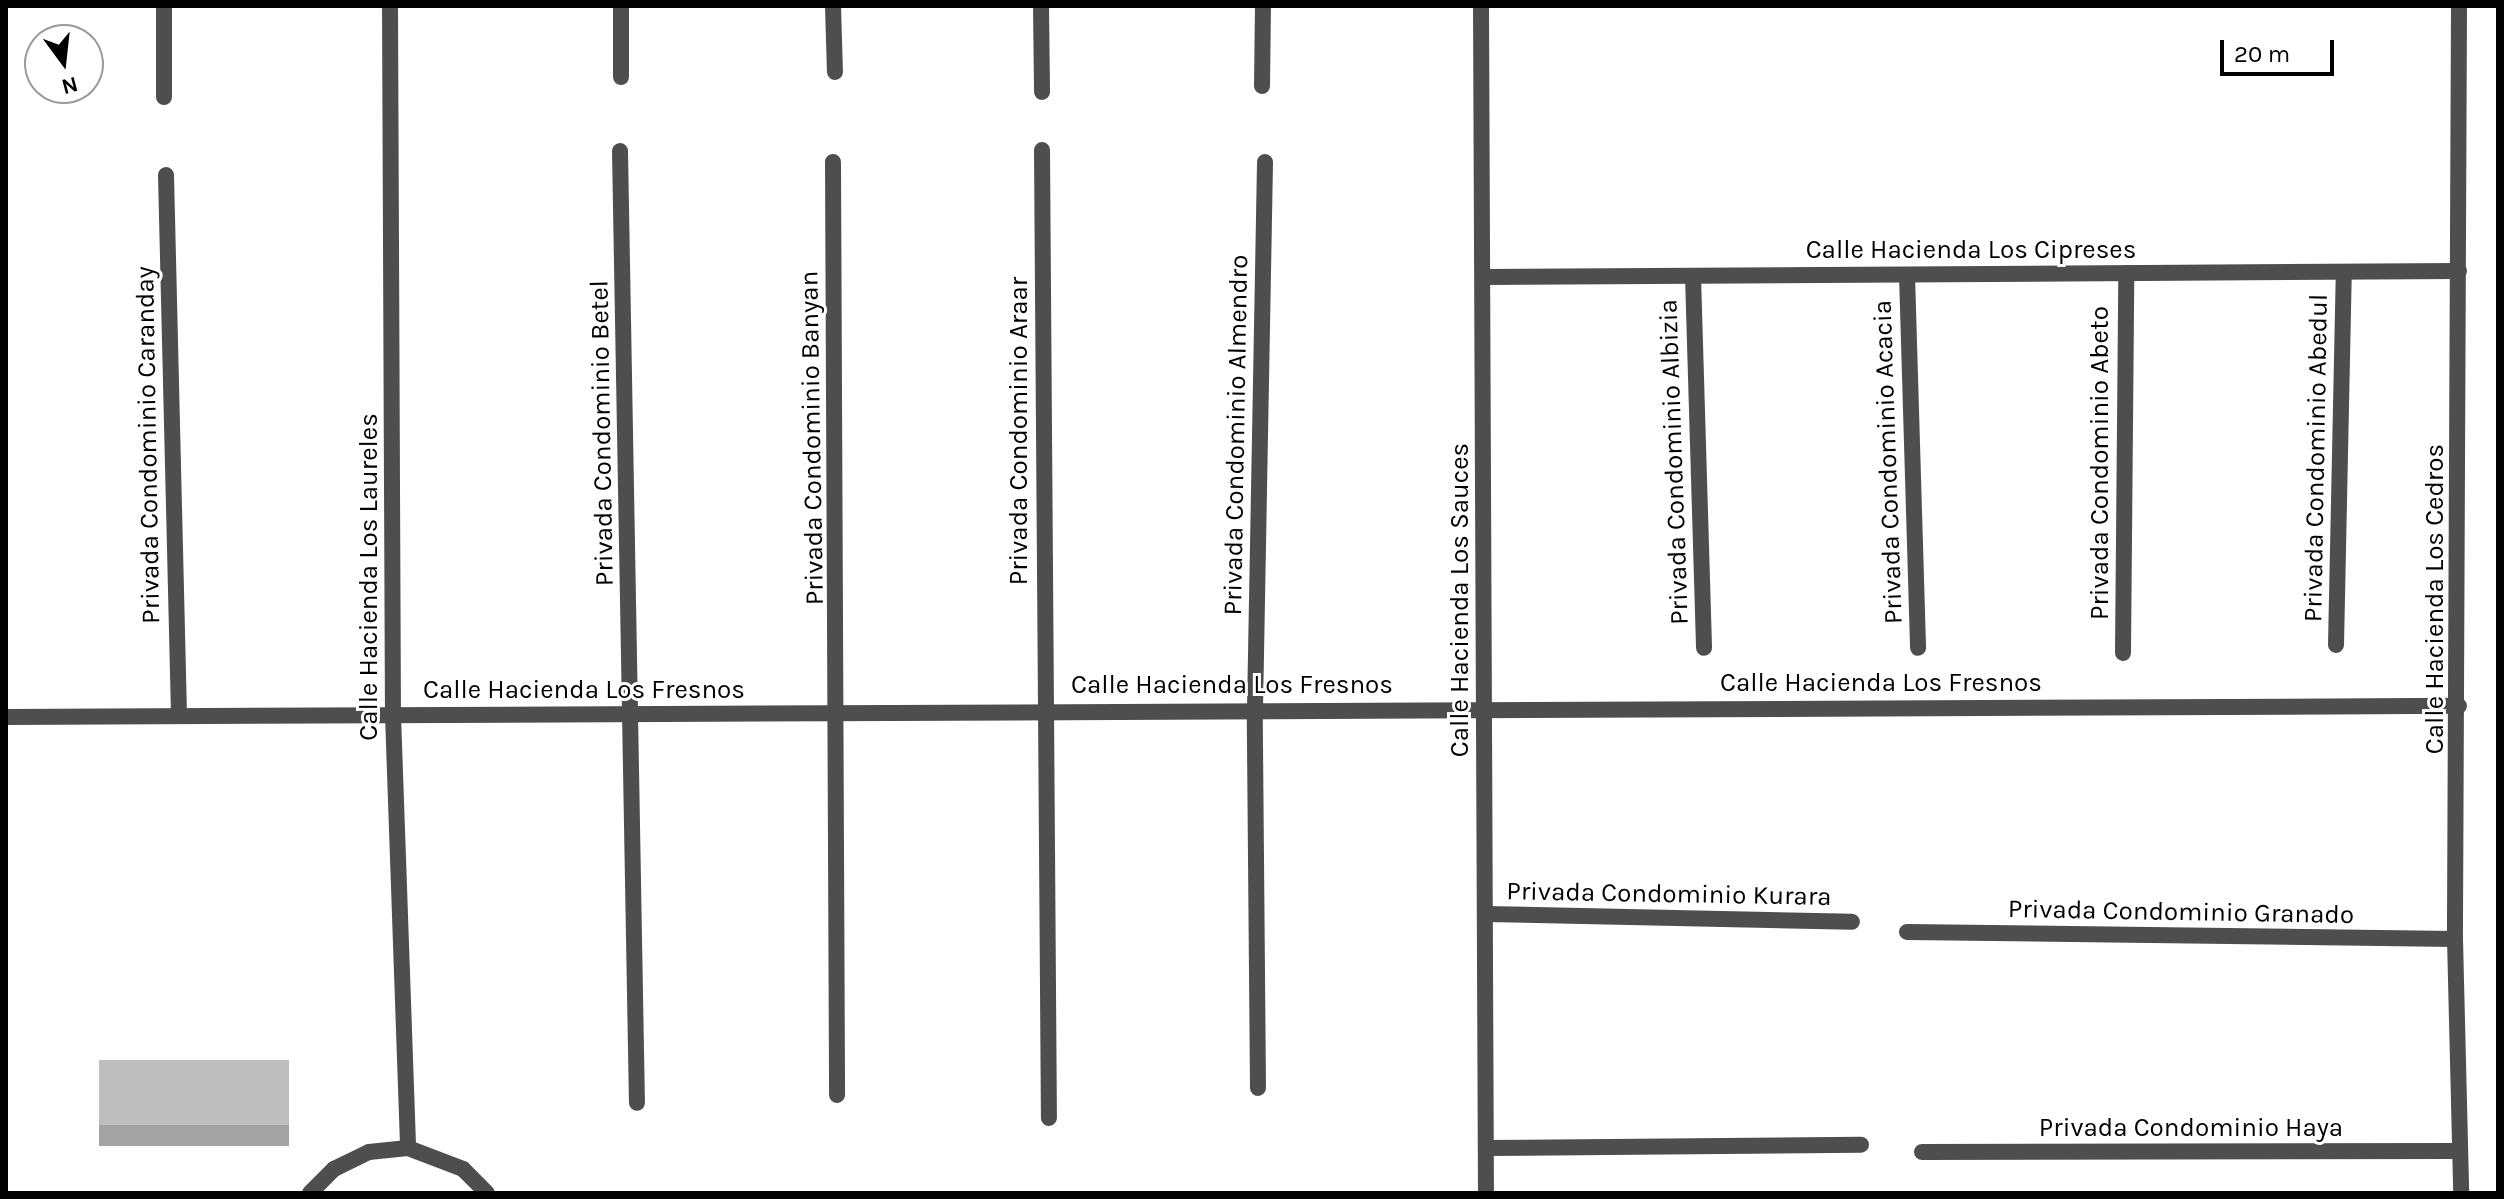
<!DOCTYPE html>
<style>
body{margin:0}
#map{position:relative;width:2504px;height:1199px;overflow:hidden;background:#fff;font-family:Karla,sans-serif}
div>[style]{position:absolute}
.street>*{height:16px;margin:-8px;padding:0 8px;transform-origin:8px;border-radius:8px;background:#4e4e4e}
.wall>*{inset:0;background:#a3a3a3;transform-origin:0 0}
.building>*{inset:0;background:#bebebe;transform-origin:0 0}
span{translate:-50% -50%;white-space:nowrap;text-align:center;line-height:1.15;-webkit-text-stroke:6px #fff;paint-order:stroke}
.street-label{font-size:26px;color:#000}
.frame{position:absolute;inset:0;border:8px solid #000;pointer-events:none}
.north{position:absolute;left:24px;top:24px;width:80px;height:80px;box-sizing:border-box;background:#fff;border:2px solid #999;border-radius:50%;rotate:165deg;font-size:22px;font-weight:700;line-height:32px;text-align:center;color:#000}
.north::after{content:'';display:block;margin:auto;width:28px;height:36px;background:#000;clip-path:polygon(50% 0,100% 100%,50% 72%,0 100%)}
.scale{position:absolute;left:2220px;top:40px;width:114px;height:36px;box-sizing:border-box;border:4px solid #000;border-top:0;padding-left:10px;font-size:24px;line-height:28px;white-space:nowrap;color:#000;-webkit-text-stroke:6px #fff;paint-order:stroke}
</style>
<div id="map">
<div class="street">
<i style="left:164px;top:6px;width:91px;rotate:90deg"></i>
<i style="left:390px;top:6px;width:709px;rotate:89.76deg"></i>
<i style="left:393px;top:715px;width:433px;rotate:88deg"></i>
<i style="left:621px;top:6px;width:71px;rotate:90deg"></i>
<i style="left:833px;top:6px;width:66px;rotate:88.3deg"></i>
<i style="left:1041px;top:6px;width:86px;rotate:89.3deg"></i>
<i style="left:1481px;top:6px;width:1187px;rotate:89.76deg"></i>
<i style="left:2459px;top:6px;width:933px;rotate:90.25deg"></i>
<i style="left:2455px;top:939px;width:254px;rotate:88.6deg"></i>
<i style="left:1262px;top:86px;width:80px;rotate:-89.3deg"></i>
<i style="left:1042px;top:150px;width:968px;rotate:89.59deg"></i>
<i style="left:620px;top:151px;width:952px;rotate:88.98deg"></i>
<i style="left:833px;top:162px;width:933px;rotate:89.75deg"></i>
<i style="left:166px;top:175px;width:539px;rotate:88.62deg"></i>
<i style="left:1907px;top:275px;width:373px;rotate:88.3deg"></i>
<i style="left:1693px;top:276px;width:372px;rotate:88.3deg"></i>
<i style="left:1483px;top:277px;width:976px;rotate:-0.35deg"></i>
<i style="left:2336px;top:645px;width:373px;rotate:-88.8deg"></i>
<i style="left:2123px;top:653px;width:380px;rotate:-89.5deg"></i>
<i style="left:6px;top:717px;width:2453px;rotate:-0.26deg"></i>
<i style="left:1485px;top:914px;width:367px;rotate:1.2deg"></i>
<i style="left:1907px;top:932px;width:548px;rotate:0.73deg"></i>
<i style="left:1258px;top:1088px;width:379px;rotate:-90.5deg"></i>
<i style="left:1255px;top:709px;width:547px;rotate:-88.95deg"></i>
<i style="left:1486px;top:1148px;width:375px;rotate:-0.5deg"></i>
<i style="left:1922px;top:1152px;width:538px;rotate:-0.11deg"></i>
<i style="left:310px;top:1193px;width:34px;rotate:-45deg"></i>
<i style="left:334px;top:1169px;width:39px;rotate:-26deg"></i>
<i style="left:369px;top:1152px;width:39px;rotate:-6deg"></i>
<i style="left:408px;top:1148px;width:59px;rotate:20.9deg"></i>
<i style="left:463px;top:1169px;width:34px;rotate:45deg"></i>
</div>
<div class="wall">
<i style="left:99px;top:1060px;width:190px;height:86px"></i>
</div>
<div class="building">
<i style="left:99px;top:1060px;width:190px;height:65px"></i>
</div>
<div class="street-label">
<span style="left:1971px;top:250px">Calle Hacienda Los Cipreses</span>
<span style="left:1019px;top:431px;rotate:-90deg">Privada Condominio Araar</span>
<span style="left:602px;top:433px;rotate:-91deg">Privada Condominio Betel</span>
<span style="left:1236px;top:435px;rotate:-89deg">Privada Condominio Almendro</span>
<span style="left:812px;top:438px;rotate:-91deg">Privada Condominio Banyan</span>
<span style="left:148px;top:445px;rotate:-91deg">Privada Condominio Caranday</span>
<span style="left:2316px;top:458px;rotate:-89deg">Privada Condominio Abedul</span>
<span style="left:1674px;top:462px;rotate:-92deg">Privada Condominio Albizia</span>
<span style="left:1888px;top:462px;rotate:-92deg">Privada Condominio Acacia</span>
<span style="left:2100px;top:463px;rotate:-90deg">Privada Condominio Abeto</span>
<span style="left:369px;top:577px;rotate:-90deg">Calle Hacienda Los Laureles</span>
<span style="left:2435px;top:599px;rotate:-90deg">Calle Hacienda Los Cedros</span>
<span style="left:1460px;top:600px;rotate:-90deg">Calle Hacienda Los Sauces</span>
<span style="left:1881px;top:683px">Calle Hacienda Los Fresnos</span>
<span style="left:1232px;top:685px">Calle Hacienda Los Fresnos</span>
<span style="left:584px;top:690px">Calle Hacienda Los Fresnos</span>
<span style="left:1669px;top:894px;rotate:1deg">Privada Condominio Kurara</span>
<span style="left:2181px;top:912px;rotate:1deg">Privada Condominio Granado</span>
<span style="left:2191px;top:1128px">Privada Condominio Haya</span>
</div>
<div class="frame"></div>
<div class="north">N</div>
<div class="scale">20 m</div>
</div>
